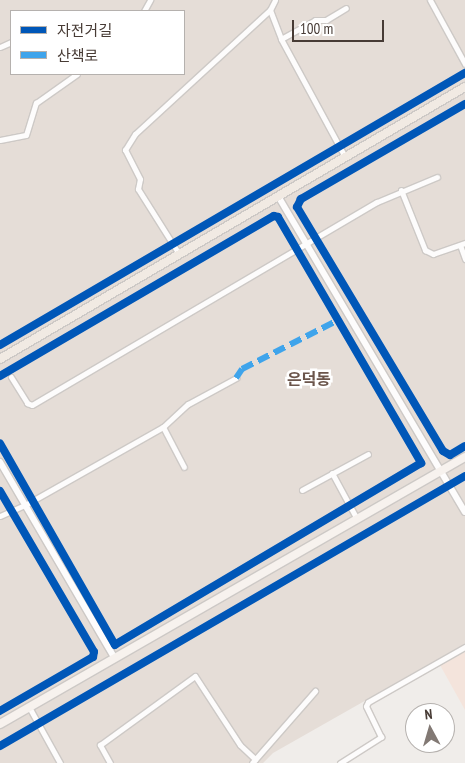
<!DOCTYPE html>
<meta charset="utf-8">
<style>
body{margin:0}
#map{position:relative;width:465px;height:763px;overflow:hidden;background:#f0edea;font-family:"PT Sans Narrow","Noto Sans KR",sans-serif}
div>[style]{position:absolute}
.residential>*{inset:0;background:#e5ddd7}
.commercial>*{inset:0;background:#f4e4dc}
.roads{filter:drop-shadow(1px 0 #cdc9c6) drop-shadow(-1px 0 #cdc9c6) drop-shadow(0 1px #cdc9c6) drop-shadow(0 -1px #cdc9c6)}
.minor>*{height:5px;margin:-2.5px;padding:0 2.5px;transform-origin:2.5px;border-radius:2.5px;background:#fdfcfc}
.tertiary>*{height:6px;margin:-3px;padding:0 3px;transform-origin:3px;border-radius:3px;background:#fdfcfc}
.secondary>*{height:8px;margin:-4px;padding:0 4px;transform-origin:4px;border-radius:4px;background:#f7f2ee}
.primary>*{height:8px;margin:-4px;padding:0 4px;transform-origin:4px;border-radius:4px;background:#f1eae3}
.quiet>*{height:6px;margin-top:-3px;transform-origin:0;background:repeating-linear-gradient(90deg,#3fa4eb 0 12px,transparent 0 18px)}
.cycleway>*{height:8px;margin:-4px;padding:0 4px;transform-origin:4px;border-radius:4px;background:#0057b8}
span{translate:-50% -50%;white-space:nowrap;text-align:center;line-height:1.15;-webkit-text-stroke:5px #fff;paint-order:stroke}
.quarter-label{font-size:16px;color:#6b554b;font-weight:700}
.legend{position:absolute;left:10px;top:10px;width:175px;height:65px;box-sizing:border-box;background:#fff;border:1px solid #b5b1ae;margin:0;padding:6px 9px;list-style:none;font-size:15px;color:#473b35}
.legend li{display:flex;align-items:center;gap:10px;height:25px}
.legend b{width:25px;border:1px solid #b5b1ae}
.north{position:absolute;left:405px;top:703px;width:50px;height:50px;box-sizing:border-box;background:#fff;border:1px solid #b5b1ae;border-radius:50%;rotate:354deg;font-size:14px;font-weight:700;line-height:20px;text-align:center;color:#473b35}
.north::after{content:'';display:block;margin:auto;width:18px;height:22px;background:#827974;clip-path:polygon(50% 0,100% 100%,50% 72%,0 100%)}
.scale{position:absolute;left:292px;top:20px;width:92px;height:22px;box-sizing:border-box;border:2px solid #473b35;border-top:0;padding-left:6px;font-size:15px;line-height:18px;white-space:nowrap;color:#473b35;-webkit-text-stroke:4px #fff;paint-order:stroke}
</style>
<div id="map">
<div class="residential">
<i style="clip-path:polygon(evenodd,0 0,465px 0,465px 644px,273px 753px,263px 763px,0 763px,0 0,11px 11px,184px 11px,184px 74px,11px 74px,11px 11px)"></i>
</div>
<div class="commercial">
<i style="clip-path:polygon(465px 652px,465px 710px,440px 665px)"></i>
</div>
<div class="roads">
<div class="minor">
<i style="left:430px;top:0;width:73px;rotate:61.3deg"></i>
<i style="left:270px;top:10px;width:31px;rotate:69deg"></i>
<i style="left:281px;top:39px;width:134px;rotate:61.5deg"></i>
<i style="left:144px;top:11px;width:13px;rotate:-61deg"></i>
<i style="left:281px;top:39px;width:39px;rotate:-29deg"></i>
<i style="left:315px;top:20px;width:11px"></i>
<i style="left:326px;top:20px;width:23px;rotate:-31deg"></i>
<i style="left:0;top:47px;width:12px;rotate:-24deg"></i>
<i style="left:0;top:140px;width:26px;rotate:-11deg"></i>
<i style="left:26px;top:135px;width:34px;rotate:-73deg"></i>
<i style="left:36px;top:103px;width:50px;rotate:-35.3deg"></i>
<i style="left:401px;top:190px;width:65px;rotate:68.2deg"></i>
<i style="left:425px;top:250px;width:9px;rotate:27deg"></i>
<i style="left:433px;top:254px;width:34px;rotate:-19deg"></i>
<i style="left:460px;top:245px;width:15px;rotate:70deg"></i>
<i style="left:179px;top:254px;width:77px;rotate:-122.2deg"></i>
<i style="left:138px;top:189px;width:10px;rotate:-79deg"></i>
<i style="left:140px;top:179px;width:33px;rotate:-117deg"></i>
<i style="left:125px;top:150px;width:19px;rotate:-58deg"></i>
<i style="left:135px;top:134px;width:183px;rotate:-42.6deg"></i>
<i style="left:270px;top:10px;width:11px;rotate:-63deg"></i>
<i style="left:11px;top:377px;width:31px;rotate:58deg"></i>
<i style="left:27px;top:403px;width:5px;rotate:22deg"></i>
<i style="left:32px;top:405px;width:400px;rotate:-30.5deg"></i>
<i style="left:377px;top:202px;width:65px;rotate:-22.6deg"></i>
<i style="left:163px;top:427px;width:45px;rotate:62.3deg"></i>
<i style="left:332px;top:473px;width:52px;rotate:61.5deg"></i>
<i style="left:302px;top:490px;width:75px;rotate:-28.6deg"></i>
<i style="left:0;top:516px;width:27px;rotate:-24deg"></i>
<i style="left:25px;top:505px;width:159px;rotate:-29.5deg"></i>
<i style="left:163px;top:427px;width:34px;rotate:-43deg"></i>
<i style="left:188px;top:404px;width:55px;rotate:-28.4deg"></i>
<i style="left:29px;top:707px;width:64px;rotate:61deg"></i>
<i style="left:110px;top:763px;width:21px;rotate:-119deg"></i>
<i style="left:100px;top:745px;width:117px;rotate:-36deg"></i>
<i style="left:195px;top:676px;width:82px;rotate:56.9deg"></i>
<i style="left:240px;top:745px;width:21px;rotate:43deg"></i>
<i style="left:252px;top:763px;width:96px;rotate:-48.8deg"></i>
<i style="left:340px;top:763px;width:49px;rotate:-32.4deg"></i>
<i style="left:381px;top:737px;width:34px;rotate:-116deg"></i>
<i style="left:366px;top:706px;width:4px;rotate:-63deg"></i>
<i style="left:368px;top:702px;width:112px;rotate:-29.6deg"></i>
</div>
<div class="tertiary">
<i style="left:278px;top:196px;width:367px;rotate:59.4deg"></i>
<i style="left:0;top:462px;width:226px;rotate:59.7deg"></i>
</div>
<div class="secondary">
<i style="left:0;top:724px;width:536px;rotate:-29.86deg"></i>
</div>
<div class="primary">
<i style="left:0;top:359px;width:539px;rotate:-30.33deg"></i>
</div>
</div>
<div class="quiet">
<i style="left:236px;top:378px;width:11px;rotate:-56deg"></i>
<i style="left:242px;top:369px;width:108px;rotate:-27deg"></i>
</div>
<div class="cycleway">
<i style="left:465px;top:104px;width:190px;rotate:149.9deg"></i>
<i style="left:301px;top:199px;width:9px;rotate:117deg"></i>
<i style="left:297px;top:207px;width:284px;rotate:59.1deg"></i>
<i style="left:443px;top:451px;width:8px;rotate:30deg"></i>
<i style="left:450px;top:455px;width:17px;rotate:-31deg"></i>
<i style="left:0;top:345px;width:539px;rotate:-30.33deg"></i>
<i style="left:0;top:376px;width:317px;rotate:-30.3deg"></i>
<i style="left:274px;top:216px;width:4px;rotate:14deg"></i>
<i style="left:278px;top:217px;width:285px;rotate:59.8deg"></i>
<i style="left:421px;top:463px;width:356px;rotate:149.3deg"></i>
<i style="left:115px;top:645px;width:232px;rotate:-119.7deg"></i>
<i style="left:0;top:491px;width:186px;rotate:59.7deg"></i>
<i style="left:94px;top:652px;width:5px;rotate:101deg"></i>
<i style="left:93px;top:657px;width:108px;rotate:149.9deg"></i>
<i style="left:0;top:746px;width:538px;rotate:-30.14deg"></i>
</div>
<div class="quarter-label">
<span style="left:309px;top:379px">은덕동</span>
</div>
<ul class="legend">
<li><b style="height:6px;background:#0057b8"></b>자전거길</li>
<li><b style="height:6px;background:#3fa4eb"></b>산책로</li>
</ul>
<div class="north">N</div>
<div class="scale">100 m</div>
</div>
